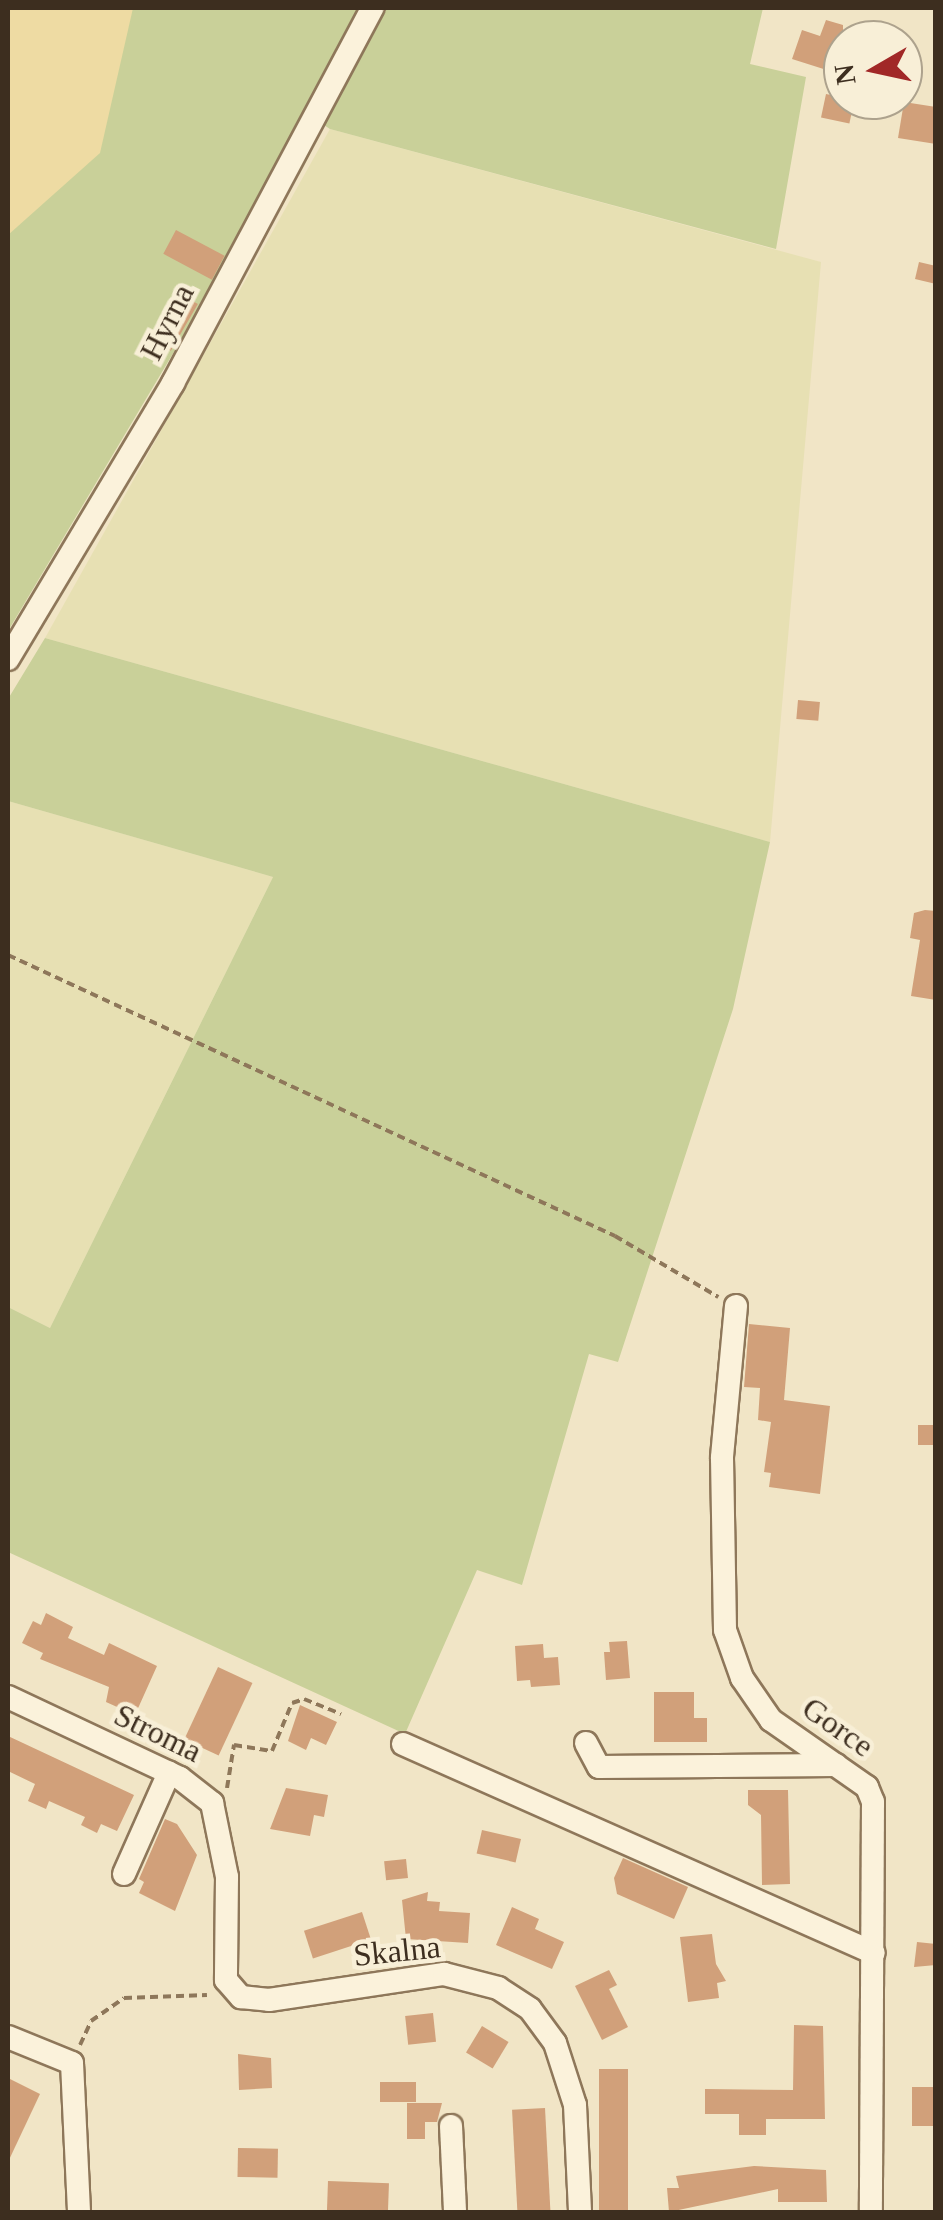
<!DOCTYPE html>
<style>
body{margin:0}
#map{position:relative;width:943px;height:2220px;overflow:hidden;background:#f1e5c6;font-family:Georgia,serif}
div>[style]{position:absolute}
.farmland>*{inset:0;background:#e7e0b3}
.green>*{inset:0;background:#c9d099}
.sand>*{inset:0;background:#eedba3}
.building>*{inset:0;background:#d1a07a;transform-origin:0 0}
.path>*{height:4px;margin-top:-2px;transform-origin:0;background:repeating-linear-gradient(90deg,#8e775a 0 8px,transparent 0 13px)}
.roads{filter:drop-shadow(2px 0 #8e775a) drop-shadow(-2px 0 #8e775a) drop-shadow(0 2px #8e775a) drop-shadow(0 -2px #8e775a)}
.minor>*{height:22px;margin:-11px;padding:0 11px;transform-origin:11px;border-radius:11px;background:#fbf2db}
span{translate:-50% -50%;white-space:nowrap;text-align:center;line-height:1.15;-webkit-text-stroke:9px #f8efd7;paint-order:stroke}
.street-label{font-size:32px;color:#3d2e1f}
.frame{position:absolute;inset:0;border:10px solid #3d2e1f;pointer-events:none}
.north{position:absolute;left:823px;top:20px;width:100px;height:100px;box-sizing:border-box;background:#f8efd7;border:2px solid #ada28d;border-radius:50%;rotate:261deg;font-size:28px;font-weight:700;line-height:40px;text-align:center;color:#3d2e1f}
.north::after{content:'';display:block;margin:auto;width:35px;height:45px;background:#a12827;clip-path:polygon(50% 0,100% 100%,50% 72%,0 100%)}
</style>
<div id="map">
<div class="farmland">
<i style="clip-path:polygon(330px 129px,821px 262px,770px 842px,45px 638px)"></i>
<i style="clip-path:polygon(8px 801px,273px 877px,50px 1328px,8px 1307px)"></i>
</div>
<div class="green">
<i style="clip-path:polygon(8px 8px,763px 8px,750px 64px,806px 77px,776px 249px,330px 129px,313px 118px,8px 631px)"></i>
<i style="clip-path:polygon(45px 638px,770px 842px,733px 1009px,618px 1362px,589px 1354px,522px 1585px,477px 1570px,405px 1734px,8px 1552px,8px 1307px,50px 1328px,273px 877px,8px 801px,8px 699px)"></i>
</div>
<div class="sand">
<i style="clip-path:polygon(8px 8px,133px 8px,100px 153px,8px 235px)"></i>
</div>
<div class="building">
<i style="clip-path:polygon(826px 20px,843px 25px,843px 52px,838px 50px,833px 72px,792px 59px,802px 30px,820px 36px)"></i>
<i style="left:826px;top:94px;width:29px;height:24px;rotate:12deg"></i>
<i style="clip-path:polygon(904px 102px,936px 107px,936px 144px,898px 138px)"></i>
<i style="left:176px;top:230px;width:55px;height:27px;rotate:28deg"></i>
<i style="clip-path:polygon(919px 262px,936px 266px,936px 284px,915px 279px)"></i>
<i style="left:184px;top:296px;width:16px;height:54px;rotate:30deg"></i>
<i style="left:798px;top:700px;width:22px;height:19px;rotate:5deg"></i>
<i style="clip-path:polygon(925px 910px,936px 911px,936px 1000px,911px 996px,920px 940px,910px 938px,914px 913px)"></i>
<i style="clip-path:polygon(749px 1324px,790px 1328px,784px 1400px,830px 1406px,820px 1494px,769px 1487px,771px 1473px,764px 1472px,771px 1422px,758px 1420px,760px 1388px,744px 1387px)"></i>
<i style="left:918px;top:1425px;width:18px;height:20px"></i>
<i style="clip-path:polygon(46px 1613px,73px 1627px,68px 1638px,104px 1655px,109px 1643px,157px 1666px,135px 1715px,106px 1702px,109px 1687px,40px 1659px,43px 1653px,22px 1643px,33px 1621px,41px 1625px)"></i>
<i style="clip-path:polygon(627px 1641px,630px 1678px,606px 1680px,604px 1652px,610px 1652px,609px 1642px)"></i>
<i style="clip-path:polygon(543px 1644px,544px 1658px,558px 1657px,560px 1685px,531px 1687px,530px 1680px,517px 1681px,515px 1646px)"></i>
<i style="left:218px;top:1667px;width:38px;height:80px;rotate:25deg"></i>
<i style="clip-path:polygon(654px 1692px,694px 1692px,694px 1718px,707px 1718px,707px 1742px,654px 1742px)"></i>
<i style="clip-path:polygon(300px 1705px,337px 1722px,326px 1745px,311px 1738px,306px 1750px,288px 1741px)"></i>
<i style="clip-path:polygon(8px 1736px,134px 1795px,117px 1831px,101px 1824px,97px 1833px,81px 1825px,85px 1817px,49px 1801px,46px 1809px,28px 1801px,35px 1784px,8px 1771px)"></i>
<i style="clip-path:polygon(286px 1788px,328px 1795px,324px 1817px,314px 1815px,310px 1836px,270px 1829px)"></i>
<i style="clip-path:polygon(748px 1790px,788px 1790px,790px 1884px,762px 1885px,761px 1815px,748px 1805px)"></i>
<i style="clip-path:polygon(165px 1819px,177px 1824px,197px 1855px,175px 1911px,139px 1893px,144px 1882px,139px 1879px)"></i>
<i style="left:482px;top:1830px;width:40px;height:24px;rotate:13deg"></i>
<i style="clip-path:polygon(623px 1858px,688px 1887px,674px 1919px,617px 1894px,614px 1878px)"></i>
<i style="left:406px;top:1859px;width:19px;height:22px;rotate:84deg"></i>
<i style="clip-path:polygon(428px 1892px,427px 1901px,440px 1902px,439px 1911px,470px 1913px,468px 1943px,406px 1939px,402px 1900px)"></i>
<i style="clip-path:polygon(512px 1907px,539px 1919px,535px 1929px,564px 1942px,552px 1969px,496px 1945px)"></i>
<i style="left:362px;top:1912px;width:29px;height:61px;rotate:72deg"></i>
<i style="clip-path:polygon(712px 1934px,716px 1964px,726px 1981px,717px 1983px,719px 1998px,688px 2002px,680px 1937px)"></i>
<i style="clip-path:polygon(917px 1942px,936px 1944px,936px 1965px,914px 1967px)"></i>
<i style="clip-path:polygon(609px 1970px,617px 1985px,609px 1989px,628px 2027px,602px 2040px,575px 1986px)"></i>
<i style="left:433px;top:2013px;width:29px;height:28px;rotate:84deg"></i>
<i style="clip-path:polygon(794px 2025px,823px 2026px,825px 2119px,766px 2119px,766px 2135px,739px 2135px,739px 2114px,705px 2114px,705px 2089px,793px 2090px)"></i>
<i style="left:482px;top:2026px;width:31px;height:31px;rotate:31deg"></i>
<i style="clip-path:polygon(238px 2054px,271px 2058px,272px 2088px,239px 2090px)"></i>
<i style="left:599px;top:2069px;width:29px;height:143px"></i>
<i style="clip-path:polygon(8px 2078px,40px 2094px,8px 2162px)"></i>
<i style="left:380px;top:2082px;width:36px;height:20px"></i>
<i style="left:912px;top:2087px;width:24px;height:39px"></i>
<i style="clip-path:polygon(407px 2103px,442px 2103px,437px 2122px,425px 2122px,425px 2139px,407px 2139px)"></i>
<i style="left:545px;top:2108px;width:104px;height:33px;rotate:87deg"></i>
<i style="left:238px;top:2148px;width:40px;height:29px;rotate:1deg"></i>
<i style="clip-path:polygon(754px 2166px,826px 2170px,827px 2202px,778px 2202px,778px 2189px,669px 2212px,667px 2188px,679px 2188px,676px 2176px)"></i>
<i style="left:328px;top:2181px;width:61px;height:31px;rotate:2deg"></i>
</div>
<div class="path">
<i style="left:8px;top:955px;width:669px;rotate:24.84deg"></i>
<i style="left:615px;top:1236px;width:120px;rotate:30.6deg"></i>
<i style="left:227px;top:1788px;width:44px;rotate:-80.8deg"></i>
<i style="left:234px;top:1745px;width:38px;rotate:9deg"></i>
<i style="left:272px;top:1751px;width:52px;rotate:-67.4deg"></i>
<i style="left:292px;top:1703px;width:13px;rotate:-18deg"></i>
<i style="left:304px;top:1699px;width:40px;rotate:22deg"></i>
<i style="left:80px;top:2045px;width:26px;rotate:-65deg"></i>
<i style="left:91px;top:2021px;width:40px;rotate:-34.9deg"></i>
<i style="left:124px;top:1998px;width:83px;rotate:-2.1deg"></i>
</div>
<div class="roads">
<div class="minor">
<i style="left:8px;top:659px;width:322px;rotate:-59.1deg"></i>
<i style="left:173px;top:383px;width:425px;rotate:-62deg"></i>
<i style="left:736px;top:1306px;width:153px;rotate:95.3deg"></i>
<i style="left:722px;top:1458px;width:172px;rotate:89deg"></i>
<i style="left:725px;top:1630px;width:51px;rotate:70.5deg"></i>
<i style="left:742px;top:1678px;width:51px;rotate:55.4deg"></i>
<i style="left:771px;top:1720px;width:117px;rotate:34.9deg"></i>
<i style="left:867px;top:1787px;width:16px;rotate:68deg"></i>
<i style="left:873px;top:1802px;width:410px;rotate:90.3deg"></i>
<i style="left:8px;top:1697px;width:190px;rotate:25.2deg"></i>
<i style="left:180px;top:1778px;width:41px;rotate:38deg"></i>
<i style="left:212px;top:1803px;width:76px;rotate:78.5deg"></i>
<i style="left:227px;top:1877px;width:103px;rotate:90.6deg"></i>
<i style="left:226px;top:1980px;width:23px;rotate:49deg"></i>
<i style="left:241px;top:1997px;width:28px;rotate:6deg"></i>
<i style="left:269px;top:2000px;width:177px;rotate:-8.5deg"></i>
<i style="left:444px;top:1974px;width:56px;rotate:14.5deg"></i>
<i style="left:498px;top:1988px;width:38px;rotate:33deg"></i>
<i style="left:530px;top:2009px;width:42px;rotate:53.7deg"></i>
<i style="left:555px;top:2043px;width:65px;rotate:72.1deg"></i>
<i style="left:575px;top:2105px;width:107px;rotate:87.3deg"></i>
<i style="left:586px;top:1743px;width:27px;rotate:62deg"></i>
<i style="left:599px;top:1767px;width:237px;rotate:-0.5deg"></i>
<i style="left:403px;top:1744px;width:515px;rotate:23.93deg"></i>
<i style="left:124px;top:1874px;width:111px;rotate:-66deg"></i>
<i style="left:8px;top:2037px;width:69px;rotate:22.1deg"></i>
<i style="left:72px;top:2063px;width:149px;rotate:87.3deg"></i>
<i style="left:451px;top:2126px;width:86px;rotate:87.3deg"></i>
</div>
</div>
<div class="street-label">
<span style="left:167px;top:322px;rotate:-63deg">Hyrna</span>
<span style="left:838px;top:1727px;rotate:35deg">Gorce</span>
<span style="left:158px;top:1733px;rotate:26deg">Stroma</span>
<span style="left:397px;top:1951px;rotate:-6deg">Skalna</span>
</div>
<div class="frame"></div>
<div class="north">N</div>
</div>
